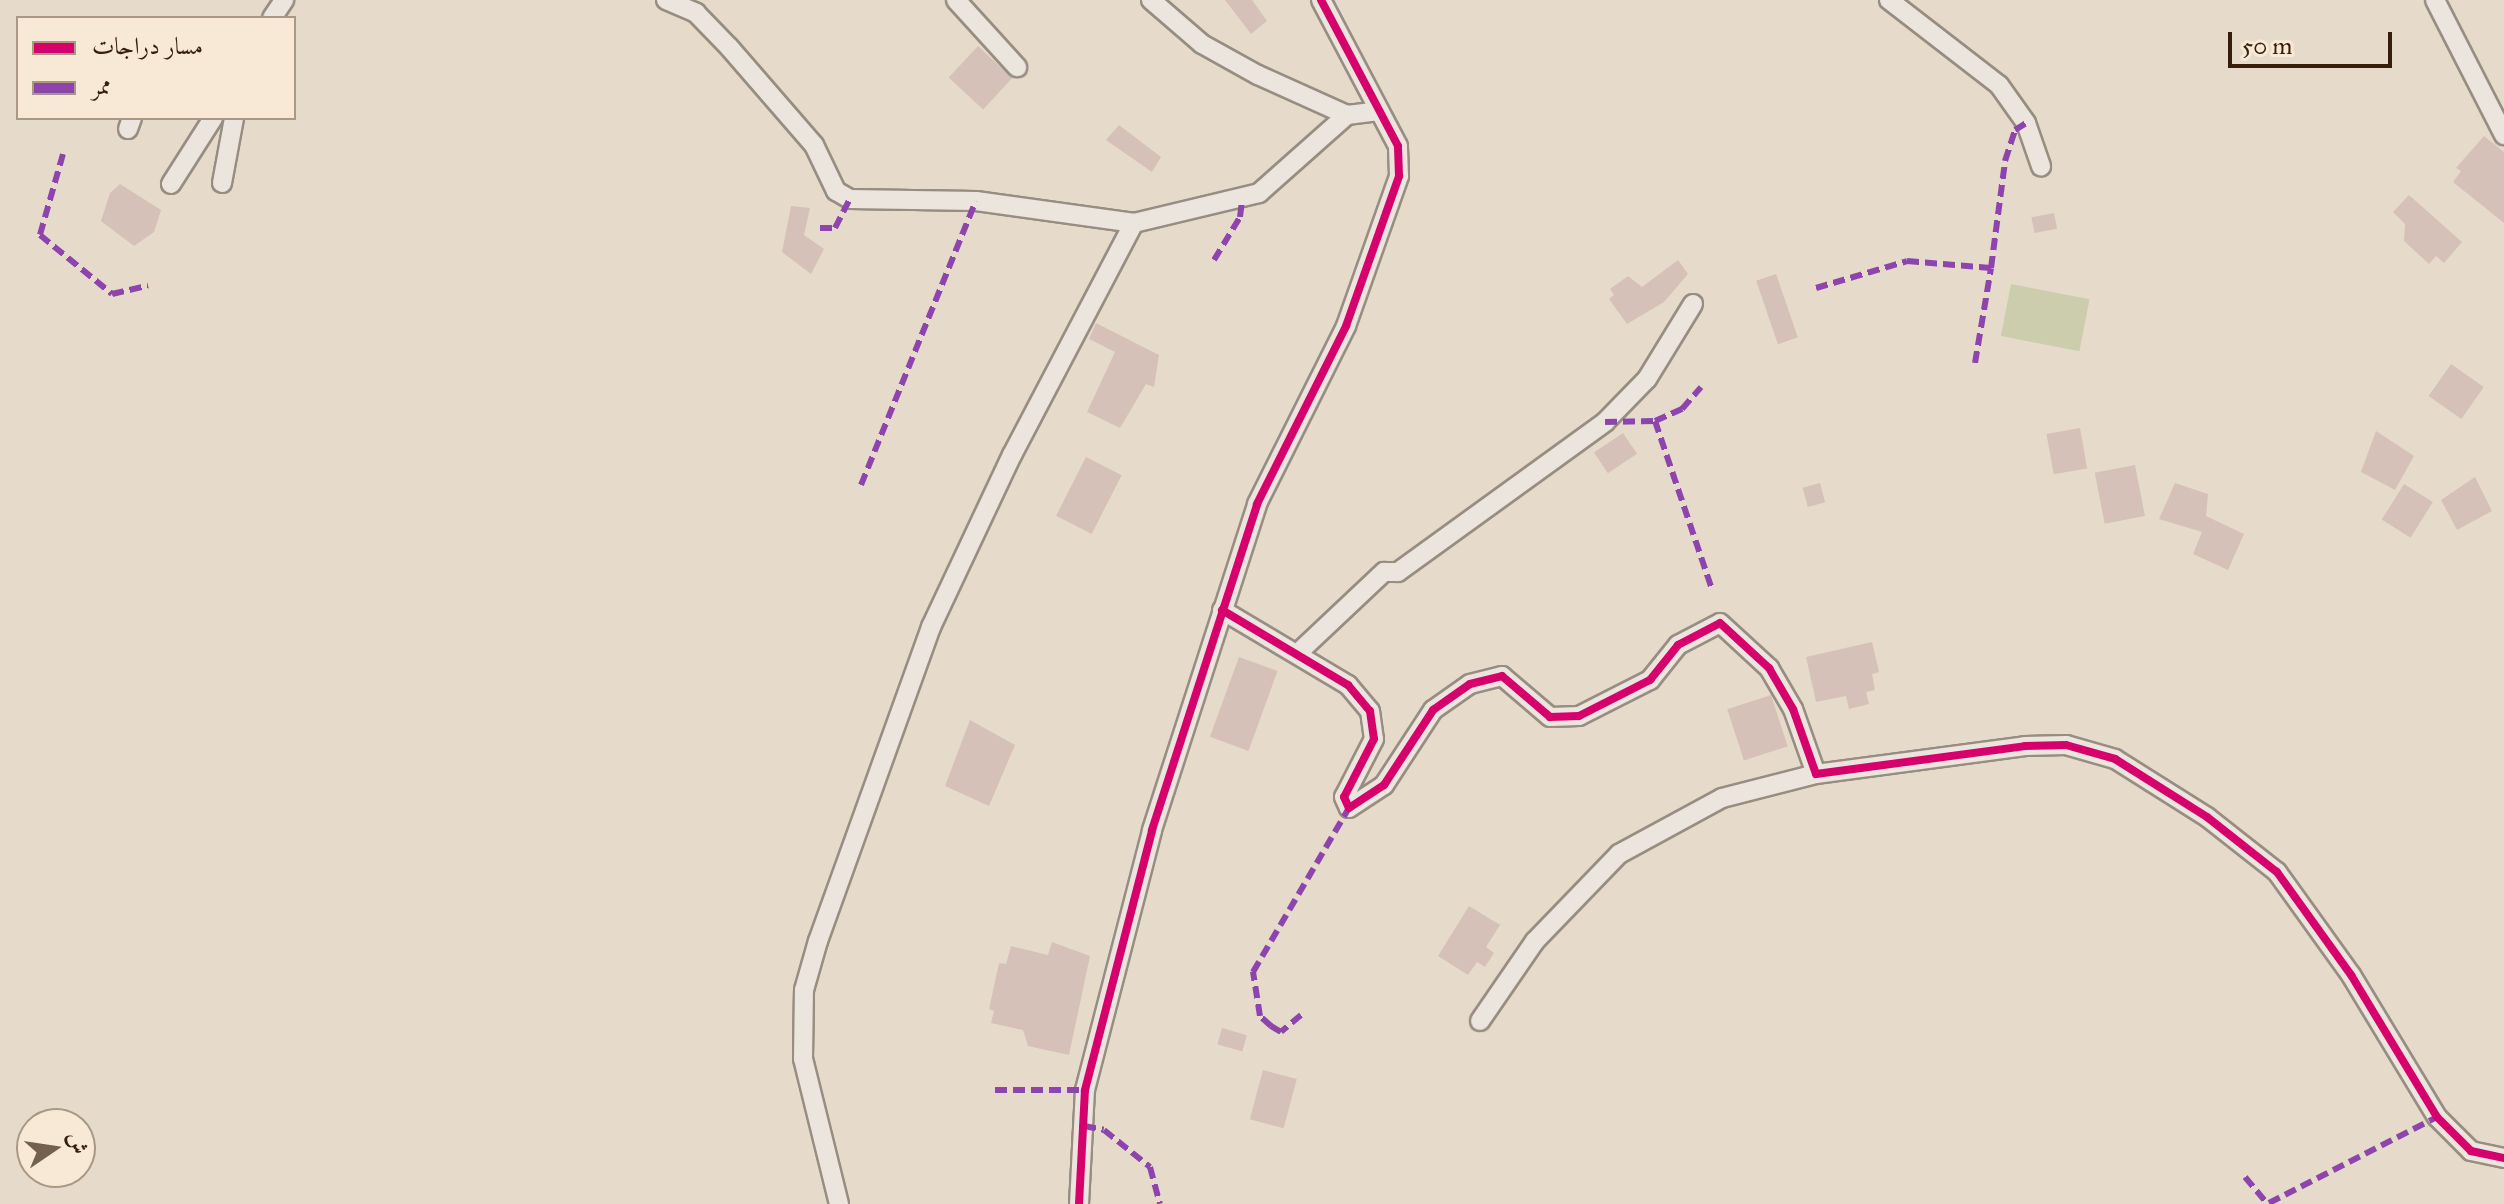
<!DOCTYPE html>
<meta charset="utf-8">
<style>
body{margin:0}
#map{position:relative;width:2504px;height:1204px;overflow:hidden;background:#e6dbca;font-family:"IM FELL Great Primer",Amiri,serif}
div>[style]{position:absolute}
.green>*{inset:0;background:#cccdad;transform-origin:0 0}
.building>*{inset:0;background:#d5c1b7;transform-origin:0 0}
.roads{filter:drop-shadow(2px 0 #978d81) drop-shadow(-2px 0 #978d81) drop-shadow(0 2px #978d81) drop-shadow(0 -2px #978d81)}
.street>*{height:18px;margin:-9px;padding:0 9px;transform-origin:9px;border-radius:9px;background:#ebe5dd}
.quiet>*{height:6px;margin-top:-3px;transform-origin:0;background:repeating-linear-gradient(90deg,#8e44ad 0 12px,transparent 0 18px)}
.cycleway>*{height:8px;margin:-4px;padding:0 4px;transform-origin:4px;border-radius:4px;background:#d6006c}
span{translate:-50% -50%;white-space:nowrap;text-align:center;line-height:1.15;-webkit-text-stroke:6px #f7e9d5;paint-order:stroke}
.legend{position:absolute;left:16px;top:16px;width:280px;height:104px;box-sizing:border-box;background:#f7e9d5;border:2px solid #a99884;margin:0;padding:10px 14px;list-style:none;font-size:24px;color:#351e0b}
.legend li{display:flex;align-items:center;gap:16px;height:40px}
.legend b{width:40px;border:2px solid #a99884}
.north{position:absolute;left:16px;top:1108px;width:80px;height:80px;box-sizing:border-box;background:#f7e9d5;border:2px solid #a99884;border-radius:50%;rotate:77deg;font-size:22px;font-weight:700;line-height:32px;text-align:center;color:#351e0b}
.north::after{content:'';display:block;margin:auto;width:28px;height:36px;background:#73604e;clip-path:polygon(50% 0,100% 100%,50% 72%,0 100%)}
.scale{position:absolute;left:2228px;top:32px;width:164px;height:36px;box-sizing:border-box;border:4px solid #351e0b;border-top:0;padding-left:10px;font-size:24px;line-height:28px;white-space:nowrap;color:#351e0b;-webkit-text-stroke:6px #f7e9d5;paint-order:stroke}
</style>
<div id="map">
<div class="green">
<i style="left:2011px;top:284px;width:80px;height:53px;rotate:11deg"></i>
</div>
<div class="building">
<i style="clip-path:polygon(1225px 0,1252px 0,1267px 21px,1251px 34px)"></i>
<i style="left:978px;top:46px;width:47px;height:43px;rotate:43deg"></i>
<i style="clip-path:polygon(1119px 125px,1161px 157px,1152px 172px,1106px 140px)"></i>
<i style="clip-path:polygon(2484px 136px,2504px 152px,2504px 223px,2453px 182px,2461px 171px,2456px 168px)"></i>
<i style="clip-path:polygon(120px 184px,161px 210px,154px 232px,134px 246px,101px 221px,110px 193px)"></i>
<i style="clip-path:polygon(2409px 195px,2462px 242px,2444px 263px,2436px 256px,2429px 264px,2404px 241px,2405px 224px,2393px 212px)"></i>
<i style="clip-path:polygon(791px 206px,810px 208px,804px 235px,824px 249px,811px 274px,782px 252px)"></i>
<i style="left:2054px;top:213px;width:16px;height:23px;rotate:79deg"></i>
<i style="clip-path:polygon(1678px 260px,1688px 274px,1664px 302px,1627px 324px,1609px 299px,1614px 295px,1610px 289px,1628px 276px,1642px 287px)"></i>
<i style="left:1776px;top:274px;width:67px;height:21px;rotate:71deg"></i>
<i style="clip-path:polygon(1096px 323px,1159px 355px,1154px 387px,1146px 384px,1120px 428px,1087px 412px,1115px 352px,1089px 339px)"></i>
<i style="left:2451px;top:364px;width:40px;height:39px;rotate:35deg"></i>
<i style="left:2080px;top:428px;width:41px;height:34px;rotate:80deg"></i>
<i style="clip-path:polygon(2376px 431px,2414px 456px,2395px 490px,2361px 472px)"></i>
<i style="left:1623px;top:433px;width:25px;height:35px;rotate:56deg"></i>
<i style="left:1086px;top:457px;width:40px;height:66px;rotate:27deg"></i>
<i style="left:2135px;top:465px;width:52px;height:41px;rotate:79deg"></i>
<i style="clip-path:polygon(2475px 477px,2492px 511px,2457px 530px,2441px 500px)"></i>
<i style="left:1820px;top:483px;width:20px;height:18px;rotate:75deg"></i>
<i style="clip-path:polygon(2175px 483px,2208px 494px,2206px 516px,2244px 534px,2228px 570px,2193px 554px,2202px 532px,2159px 519px)"></i>
<i style="left:2404px;top:484px;width:34px;height:42px;rotate:32deg"></i>
<i style="clip-path:polygon(1872px 642px,1879px 672px,1872px 674px,1875px 690px,1866px 692px,1869px 704px,1849px 709px,1846px 696px,1816px 702px,1806px 657px)"></i>
<i style="left:1239px;top:657px;width:41px;height:85px;rotate:20deg"></i>
<i style="left:1771px;top:695px;width:54px;height:46px;rotate:72deg"></i>
<i style="clip-path:polygon(970px 720px,1015px 745px,989px 806px,945px 786px)"></i>
<i style="clip-path:polygon(1469px 906px,1500px 925px,1486px 947px,1494px 953px,1485px 967px,1477px 962px,1468px 975px,1438px 956px)"></i>
<i style="clip-path:polygon(1052px 942px,1090px 956px,1069px 1055px,1028px 1046px,1023px 1030px,991px 1023px,994px 1011px,989px 1009px,999px 963px,1006px 964px,1011px 946px,1048px 955px)"></i>
<i style="left:1222px;top:1028px;width:26px;height:17px;rotate:16deg"></i>
<i style="left:1263px;top:1070px;width:35px;height:51px;rotate:15deg"></i>
</div>
<div class="roads">
<div class="street">
<i style="left:666px;top:0;width:33px;rotate:23deg"></i>
<i style="left:696px;top:13px;width:47px;rotate:45.9deg"></i>
<i style="left:729px;top:47px;width:130px;rotate:49.1deg"></i>
<i style="left:814px;top:145px;width:51px;rotate:64.4deg"></i>
<i style="left:836px;top:191px;width:16px;rotate:30deg"></i>
<i style="left:850px;top:199px;width:126px;rotate:0.9deg"></i>
<i style="left:976px;top:201px;width:160px;rotate:7.9deg"></i>
<i style="left:1134px;top:223px;width:129px;rotate:-13.5deg"></i>
<i style="left:1259px;top:193px;width:118px;rotate:-41.6deg"></i>
<i style="left:956px;top:0;width:91px;rotate:47.7deg"></i>
<i style="left:1151px;top:0;width:67px;rotate:40.8deg"></i>
<i style="left:1202px;top:44px;width:64px;rotate:29deg"></i>
<i style="left:1258px;top:75px;width:98px;rotate:24.2deg"></i>
<i style="left:1347px;top:115px;width:32px;rotate:-7deg"></i>
<i style="left:1889px;top:0;width:139px;rotate:37.7deg"></i>
<i style="left:1999px;top:85px;width:47px;rotate:54.6deg"></i>
<i style="left:2026px;top:123px;width:46px;rotate:70.8deg"></i>
<i style="left:2435px;top:0;width:152px;rotate:62.9deg"></i>
<i style="left:272px;top:18px;width:22px;rotate:-56deg"></i>
<i style="left:128px;top:129px;width:12px;rotate:-70deg"></i>
<i style="left:222px;top:183px;width:66px;rotate:-79.5deg"></i>
<i style="left:171px;top:184px;width:78px;rotate:-57.5deg"></i>
<i style="left:1222px;top:610px;width:147px;rotate:30.8deg"></i>
<i style="left:1348px;top:685px;width:34px;rotate:50deg"></i>
<i style="left:1370px;top:711px;width:28px;rotate:82deg"></i>
<i style="left:1374px;top:739px;width:65px;rotate:117.3deg"></i>
<i style="left:1344px;top:797px;width:12px;rotate:66deg"></i>
<i style="left:1349px;top:808px;width:42px;rotate:-33.3deg"></i>
<i style="left:1384px;top:785px;width:90px;rotate:-56.8deg"></i>
<i style="left:1433px;top:710px;width:45px;rotate:-35.1deg"></i>
<i style="left:1470px;top:684px;width:33px;rotate:-14deg"></i>
<i style="left:1502px;top:676px;width:63px;rotate:40.5deg"></i>
<i style="left:1550px;top:717px;width:29px;rotate:-2deg"></i>
<i style="left:1579px;top:716px;width:80px;rotate:-26.9deg"></i>
<i style="left:1650px;top:680px;width:45px;rotate:-51.3deg"></i>
<i style="left:1678px;top:645px;width:47px;rotate:-27.6deg"></i>
<i style="left:1720px;top:623px;width:67px;rotate:42.6deg"></i>
<i style="left:1769px;top:668px;width:48px;rotate:59.7deg"></i>
<i style="left:1793px;top:709px;width:69px;rotate:70.5deg"></i>
<i style="left:1816px;top:774px;width:211px;rotate:-7.6deg"></i>
<i style="left:2025px;top:746px;width:41px;rotate:-1.4deg"></i>
<i style="left:2066px;top:745px;width:51px;rotate:15.9deg"></i>
<i style="left:2115px;top:759px;width:109px;rotate:32.2deg"></i>
<i style="left:2207px;top:817px;width:89px;rotate:38.2deg"></i>
<i style="left:2277px;top:872px;width:127px;rotate:54.3deg"></i>
<i style="left:2351px;top:975px;width:166px;rotate:58.8deg"></i>
<i style="left:2437px;top:1117px;width:48px;rotate:45deg"></i>
<i style="left:2471px;top:1151px;width:34px;rotate:12deg"></i>
<i style="left:1299px;top:652px;width:117px;rotate:-43.3deg"></i>
<i style="left:1384px;top:572px;width:14px"></i>
<i style="left:1398px;top:572px;width:256px;rotate:-35.9deg"></i>
<i style="left:1605px;top:422px;width:60px;rotate:-45.7deg"></i>
<i style="left:1647px;top:379px;width:88px;rotate:-58.5deg"></i>
<i style="left:1480px;top:1021px;width:97px;rotate:-55.5deg"></i>
<i style="left:1535px;top:941px;width:121px;rotate:-46deg"></i>
<i style="left:1619px;top:854px;width:117px;rotate:-28.5deg"></i>
<i style="left:1722px;top:798px;width:97px;rotate:-14.3deg"></i>
<i style="left:839px;top:1204px;width:149px;rotate:-103.9deg"></i>
<i style="left:803px;top:1059px;width:69px;rotate:-89.2deg"></i>
<i style="left:804px;top:990px;width:51px;rotate:-74.1deg"></i>
<i style="left:818px;top:941px;width:334px;rotate:-70.2deg"></i>
<i style="left:931px;top:627px;width:190px;rotate:-64.8deg"></i>
<i style="left:1012px;top:455px;width:262px;rotate:-62.3deg"></i>
<i style="left:1079px;top:1204px;width:114px;rotate:-87deg"></i>
<i style="left:1085px;top:1090px;width:268px;rotate:-75.5deg"></i>
<i style="left:1152px;top:830px;width:342px;rotate:-72.1deg"></i>
<i style="left:1257px;top:504px;width:199px;rotate:-63.4deg"></i>
<i style="left:1346px;top:326px;width:159px;rotate:-70.5deg"></i>
<i style="left:1399px;top:176px;width:30px;rotate:-92deg"></i>
<i style="left:1398px;top:146px;width:165px;rotate:-117.8deg"></i>
</div>
</div>
<div class="quiet">
<i style="left:63px;top:154px;width:84px;rotate:105.9deg"></i>
<i style="left:40px;top:235px;width:93px;rotate:39.3deg"></i>
<i style="left:112px;top:294px;width:37px;rotate:-13deg"></i>
<i style="left:820px;top:228px;width:15px"></i>
<i style="left:835px;top:228px;width:33px;rotate:-63deg"></i>
<i style="left:1214px;top:260px;width:50px;rotate:-58.8deg"></i>
<i style="left:1240px;top:217px;width:17px;rotate:-83deg"></i>
<i style="left:1816px;top:288px;width:95px;rotate:-16.5deg"></i>
<i style="left:1907px;top:261px;width:84px;rotate:4.8deg"></i>
<i style="left:1991px;top:268px;width:108px;rotate:-82.5deg"></i>
<i style="left:2005px;top:161px;width:33px;rotate:-72deg"></i>
<i style="left:2015px;top:130px;width:13px;rotate:-32deg"></i>
<i style="left:1975px;top:363px;width:96px;rotate:-80.4deg"></i>
<i style="left:1655px;top:421px;width:30px;rotate:-24deg"></i>
<i style="left:1682px;top:409px;width:29px;rotate:-49deg"></i>
<i style="left:1605px;top:422px;width:50px;rotate:-1.1deg"></i>
<i style="left:1655px;top:421px;width:177px;rotate:71.3deg"></i>
<i style="left:861px;top:485px;width:306px;rotate:-68deg"></i>
<i style="left:1301px;top:1015px;width:26px;rotate:140deg"></i>
<i style="left:1281px;top:1032px;width:12px;rotate:-149deg"></i>
<i style="left:1271px;top:1026px;width:15px;rotate:-138deg"></i>
<i style="left:1260px;top:1016px;width:45px;rotate:-99deg"></i>
<i style="left:1253px;top:972px;width:190px;rotate:-59.7deg"></i>
<i style="left:995px;top:1090px;width:90px"></i>
<i style="left:1084px;top:1126px;width:20px;rotate:11deg"></i>
<i style="left:1104px;top:1130px;width:59px;rotate:38.8deg"></i>
<i style="left:1150px;top:1167px;width:38px;rotate:75deg"></i>
<i style="left:2245px;top:1177px;width:35px;rotate:50deg"></i>
<i style="left:2269px;top:1203px;width:189px;rotate:-27.1deg"></i>
</div>
<div class="cycleway">
<i style="left:1222px;top:610px;width:147px;rotate:30.8deg"></i>
<i style="left:1348px;top:685px;width:34px;rotate:50deg"></i>
<i style="left:1370px;top:711px;width:28px;rotate:82deg"></i>
<i style="left:1374px;top:739px;width:65px;rotate:117.3deg"></i>
<i style="left:1344px;top:797px;width:12px;rotate:66deg"></i>
<i style="left:1349px;top:808px;width:42px;rotate:-33.3deg"></i>
<i style="left:1384px;top:785px;width:90px;rotate:-56.8deg"></i>
<i style="left:1433px;top:710px;width:45px;rotate:-35.1deg"></i>
<i style="left:1470px;top:684px;width:33px;rotate:-14deg"></i>
<i style="left:1502px;top:676px;width:63px;rotate:40.5deg"></i>
<i style="left:1550px;top:717px;width:29px;rotate:-2deg"></i>
<i style="left:1579px;top:716px;width:80px;rotate:-26.9deg"></i>
<i style="left:1650px;top:680px;width:45px;rotate:-51.3deg"></i>
<i style="left:1678px;top:645px;width:47px;rotate:-27.6deg"></i>
<i style="left:1720px;top:623px;width:67px;rotate:42.6deg"></i>
<i style="left:1769px;top:668px;width:48px;rotate:59.7deg"></i>
<i style="left:1793px;top:709px;width:69px;rotate:70.5deg"></i>
<i style="left:1816px;top:774px;width:211px;rotate:-7.6deg"></i>
<i style="left:2025px;top:746px;width:41px;rotate:-1.4deg"></i>
<i style="left:2066px;top:745px;width:51px;rotate:15.9deg"></i>
<i style="left:2115px;top:759px;width:109px;rotate:32.2deg"></i>
<i style="left:2207px;top:817px;width:89px;rotate:38.2deg"></i>
<i style="left:2277px;top:872px;width:127px;rotate:54.3deg"></i>
<i style="left:2351px;top:975px;width:166px;rotate:58.8deg"></i>
<i style="left:2437px;top:1117px;width:48px;rotate:45deg"></i>
<i style="left:2471px;top:1151px;width:34px;rotate:12deg"></i>
<i style="left:1079px;top:1204px;width:114px;rotate:-87deg"></i>
<i style="left:1085px;top:1090px;width:268px;rotate:-75.5deg"></i>
<i style="left:1152px;top:830px;width:342px;rotate:-72.1deg"></i>
<i style="left:1257px;top:504px;width:199px;rotate:-63.4deg"></i>
<i style="left:1346px;top:326px;width:159px;rotate:-70.5deg"></i>
<i style="left:1399px;top:176px;width:30px;rotate:-92deg"></i>
<i style="left:1398px;top:146px;width:165px;rotate:-117.8deg"></i>
</div>
<ul class="legend">
<li><b style="height:10px;background:#d6006c"></b>مسار دراجات</li>
<li><b style="height:10px;background:#8e44ad"></b>ممر</li>
</ul>
<div class="north">ش</div>
<div class="scale">50 m</div>
</div>
